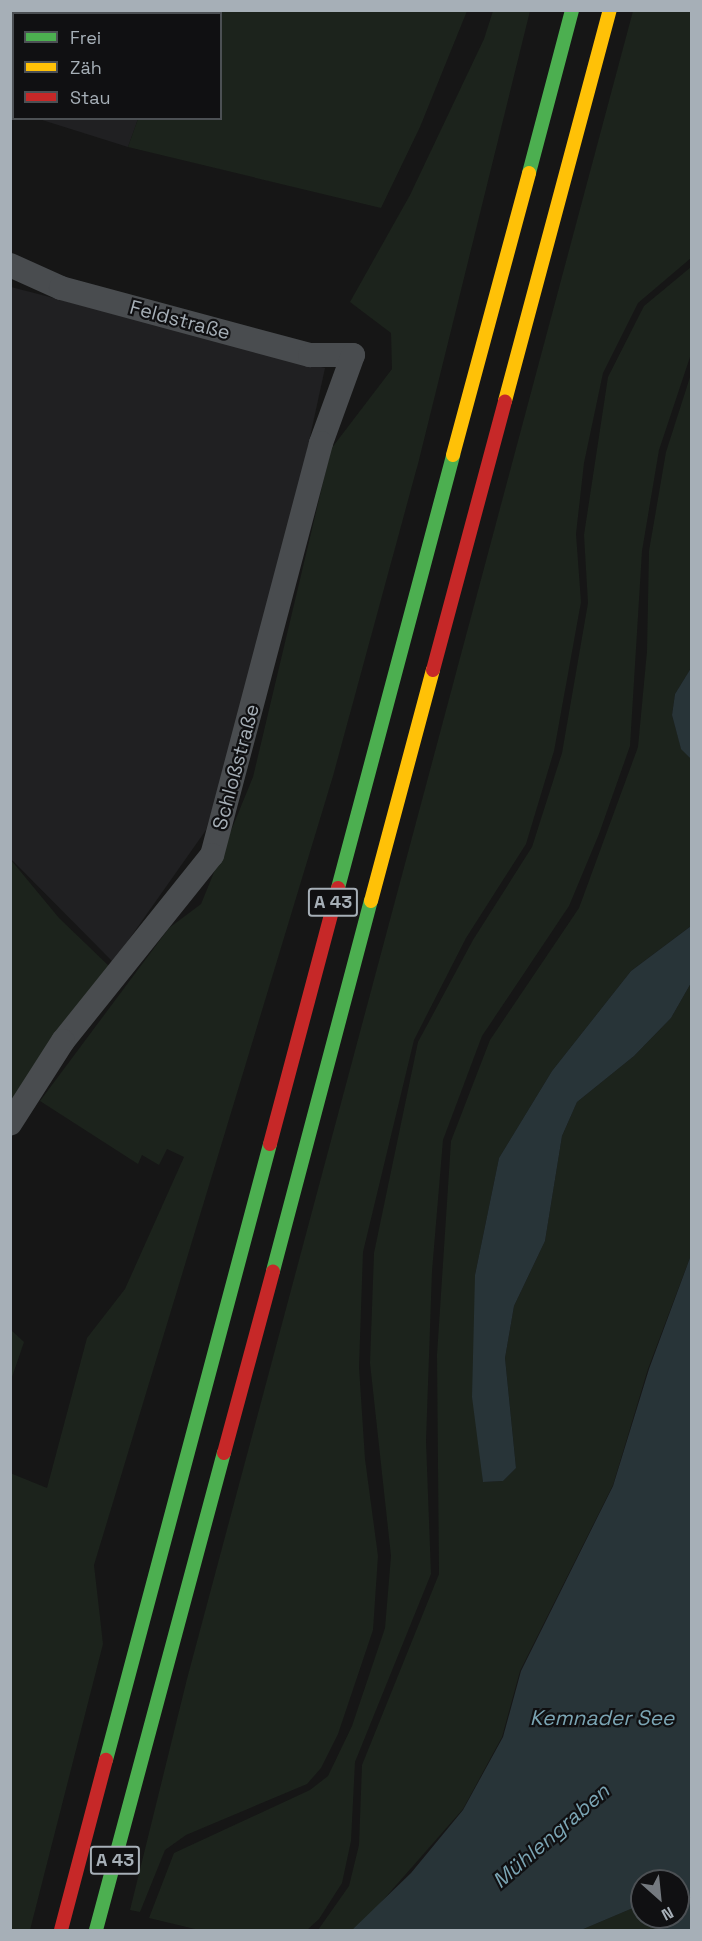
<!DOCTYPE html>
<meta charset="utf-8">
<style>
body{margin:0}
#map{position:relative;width:702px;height:1941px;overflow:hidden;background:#161616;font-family:"Space Grotesk",sans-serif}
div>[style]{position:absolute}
.built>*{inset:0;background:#202022}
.green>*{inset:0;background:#1c231c}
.water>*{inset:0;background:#283438}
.street>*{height:24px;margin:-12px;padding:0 12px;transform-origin:12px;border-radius:12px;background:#494c4f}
.fast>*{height:14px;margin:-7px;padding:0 7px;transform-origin:7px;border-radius:7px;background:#4caf50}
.slow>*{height:14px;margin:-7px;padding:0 7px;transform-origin:7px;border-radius:7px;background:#ffc107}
.jam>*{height:14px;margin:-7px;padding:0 7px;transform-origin:7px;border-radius:7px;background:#c62828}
span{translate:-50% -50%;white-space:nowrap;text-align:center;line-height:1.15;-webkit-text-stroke:4.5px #101012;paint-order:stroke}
.shield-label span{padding:2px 4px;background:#101012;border:2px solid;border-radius:4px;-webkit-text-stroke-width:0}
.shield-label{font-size:18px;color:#a6afb7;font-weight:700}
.street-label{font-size:20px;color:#a6afb7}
.water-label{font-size:21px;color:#7ba5b4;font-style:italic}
.frame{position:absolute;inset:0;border:12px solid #a6afb7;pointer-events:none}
.legend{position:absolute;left:12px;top:12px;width:210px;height:108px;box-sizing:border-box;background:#101012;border:2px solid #4c5054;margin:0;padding:8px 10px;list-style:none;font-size:18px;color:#a6afb7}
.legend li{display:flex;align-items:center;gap:12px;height:30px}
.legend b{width:30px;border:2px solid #4c5054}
.north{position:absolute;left:630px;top:1869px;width:60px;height:60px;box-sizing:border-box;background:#101012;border:2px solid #4c5054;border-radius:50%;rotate:153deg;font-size:16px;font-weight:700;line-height:24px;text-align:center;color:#a6afb7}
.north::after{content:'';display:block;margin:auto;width:21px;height:27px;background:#74797f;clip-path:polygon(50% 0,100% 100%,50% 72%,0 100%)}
</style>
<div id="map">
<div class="built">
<i style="clip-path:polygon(11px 11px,178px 11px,14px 14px,13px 110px)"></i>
<i style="clip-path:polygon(39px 119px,138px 119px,128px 147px)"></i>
<i style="clip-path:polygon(11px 287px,325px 368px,271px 616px,206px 830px,113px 962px,11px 859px)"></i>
</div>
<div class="green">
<i style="clip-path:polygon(178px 10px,467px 10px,467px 11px,420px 127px,381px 208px,128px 147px,138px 119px,220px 118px,220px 14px,176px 13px)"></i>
<i style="clip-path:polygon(493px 11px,530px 11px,419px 460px,333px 776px,94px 1565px,103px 1644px,30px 1930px,10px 1930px,10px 1473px,47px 1488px,87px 1338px,125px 1289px,184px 1157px,167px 1149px,159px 1165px,142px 1155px,138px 1164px,40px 1101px,169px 928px,201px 904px,253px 777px,331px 449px,392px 369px,391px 333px,350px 302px,410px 195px,484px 39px)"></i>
<i style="clip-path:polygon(633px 11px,691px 11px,691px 258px,638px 303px,603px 373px,584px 463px,576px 534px,581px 602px,554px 751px,526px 844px,466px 938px,414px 1040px,363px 1252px,359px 1367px,365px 1459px,378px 1556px,373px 1630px,338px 1734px,321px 1768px,307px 1784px,186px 1835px,165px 1850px,140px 1912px,130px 1910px,187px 1679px)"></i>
<i style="clip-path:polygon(691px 267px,691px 354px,659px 450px,642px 551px,630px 746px,599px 834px,569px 906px,482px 1036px,443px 1140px,432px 1271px,426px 1441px,431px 1574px,355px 1762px,351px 1841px,342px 1883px,319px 1919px,307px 1930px,199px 1930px,149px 1918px,174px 1853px,310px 1790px,328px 1776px,352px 1726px,385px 1628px,391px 1556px,370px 1363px,374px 1253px,418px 1042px,473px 940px,532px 847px,562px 753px,588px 603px,584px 535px,608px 377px,644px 306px)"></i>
<i style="clip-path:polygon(691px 374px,691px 668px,675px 694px,672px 715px,681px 748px,691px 759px,691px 926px,631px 971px,552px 1071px,499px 1158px,475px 1275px,483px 1482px,503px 1481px,516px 1468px,505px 1358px,514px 1306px,545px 1241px,562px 1136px,577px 1102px,634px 1056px,671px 1018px,691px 983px,691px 1255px,648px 1369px,613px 1485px,520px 1671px,502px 1737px,463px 1809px,362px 1924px,352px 1930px,318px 1930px,349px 1886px,359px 1845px,362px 1765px,439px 1574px,437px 1355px,451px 1141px,490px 1040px,579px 908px,638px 747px,647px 651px,649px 551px,666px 452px)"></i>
<i style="clip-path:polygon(11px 860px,59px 918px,111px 968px,11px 1107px)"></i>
<i style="clip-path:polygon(11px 1330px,24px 1342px,11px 1380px)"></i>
<i style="clip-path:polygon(633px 1908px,642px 1917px,656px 1921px,658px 1930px,581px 1930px)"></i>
</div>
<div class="water">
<i style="clip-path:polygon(691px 668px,691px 759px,681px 749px,672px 715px,675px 694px)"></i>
<i style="clip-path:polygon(691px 926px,691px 983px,671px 1018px,634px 1056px,577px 1102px,562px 1136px,545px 1241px,514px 1306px,505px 1358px,516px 1468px,503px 1481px,483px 1482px,472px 1397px,475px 1275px,499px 1158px,552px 1071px,631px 971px)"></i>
<i style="clip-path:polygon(691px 1255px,691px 1930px,658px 1930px,656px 1921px,648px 1917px,678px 1917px,678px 1881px,642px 1881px,642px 1913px,633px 1908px,581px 1930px,352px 1930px,411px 1873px,463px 1810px,503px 1737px,521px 1671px,613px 1486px,649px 1369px)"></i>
</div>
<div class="street">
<i style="left:10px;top:265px;width:56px;rotate:24.3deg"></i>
<i style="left:61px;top:288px;width:258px;rotate:15.1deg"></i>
<i style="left:310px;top:355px;width:43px"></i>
<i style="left:353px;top:355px;width:94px;rotate:110deg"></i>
<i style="left:321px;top:443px;width:426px;rotate:104.8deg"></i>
<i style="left:212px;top:855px;width:238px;rotate:128.7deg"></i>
<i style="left:63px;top:1041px;width:98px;rotate:122.6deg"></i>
</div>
<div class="fast">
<i style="left:529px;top:173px;width:169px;rotate:-75.2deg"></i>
<i style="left:338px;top:888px;width:448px;rotate:-75.1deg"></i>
<i style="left:273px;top:1271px;width:383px;rotate:-75.2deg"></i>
<i style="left:106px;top:1760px;width:637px;rotate:-75.09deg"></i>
<i style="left:96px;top:1930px;width:494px;rotate:-75deg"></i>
</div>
<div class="slow">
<i style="left:505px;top:401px;width:405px;rotate:-75deg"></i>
<i style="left:453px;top:455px;width:292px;rotate:-74.9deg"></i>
<i style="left:371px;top:901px;width:239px;rotate:-75deg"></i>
</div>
<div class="jam">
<i style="left:433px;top:670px;width:278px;rotate:-75deg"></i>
<i style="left:270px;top:1144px;width:265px;rotate:-75.1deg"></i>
<i style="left:224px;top:1453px;width:188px;rotate:-74.9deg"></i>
<i style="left:61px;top:1930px;width:176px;rotate:-75.2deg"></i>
</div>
<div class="shield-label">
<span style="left:333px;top:902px">A 43</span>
<span style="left:115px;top:1860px">A 43</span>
</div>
<div class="street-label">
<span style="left:180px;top:320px;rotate:15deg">Feldstraße</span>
<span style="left:236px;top:767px;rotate:-75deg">Schloßstraße</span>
</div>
<div class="water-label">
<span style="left:602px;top:1718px">Kemnader See</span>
<span style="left:551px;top:1836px;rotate:-41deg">Mühlengraben</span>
</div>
<div class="frame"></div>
<ul class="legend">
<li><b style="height:8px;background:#4caf50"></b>Frei</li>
<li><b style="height:8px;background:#ffc107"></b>Zäh</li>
<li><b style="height:8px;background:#c62828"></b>Stau</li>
</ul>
<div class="north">N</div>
</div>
